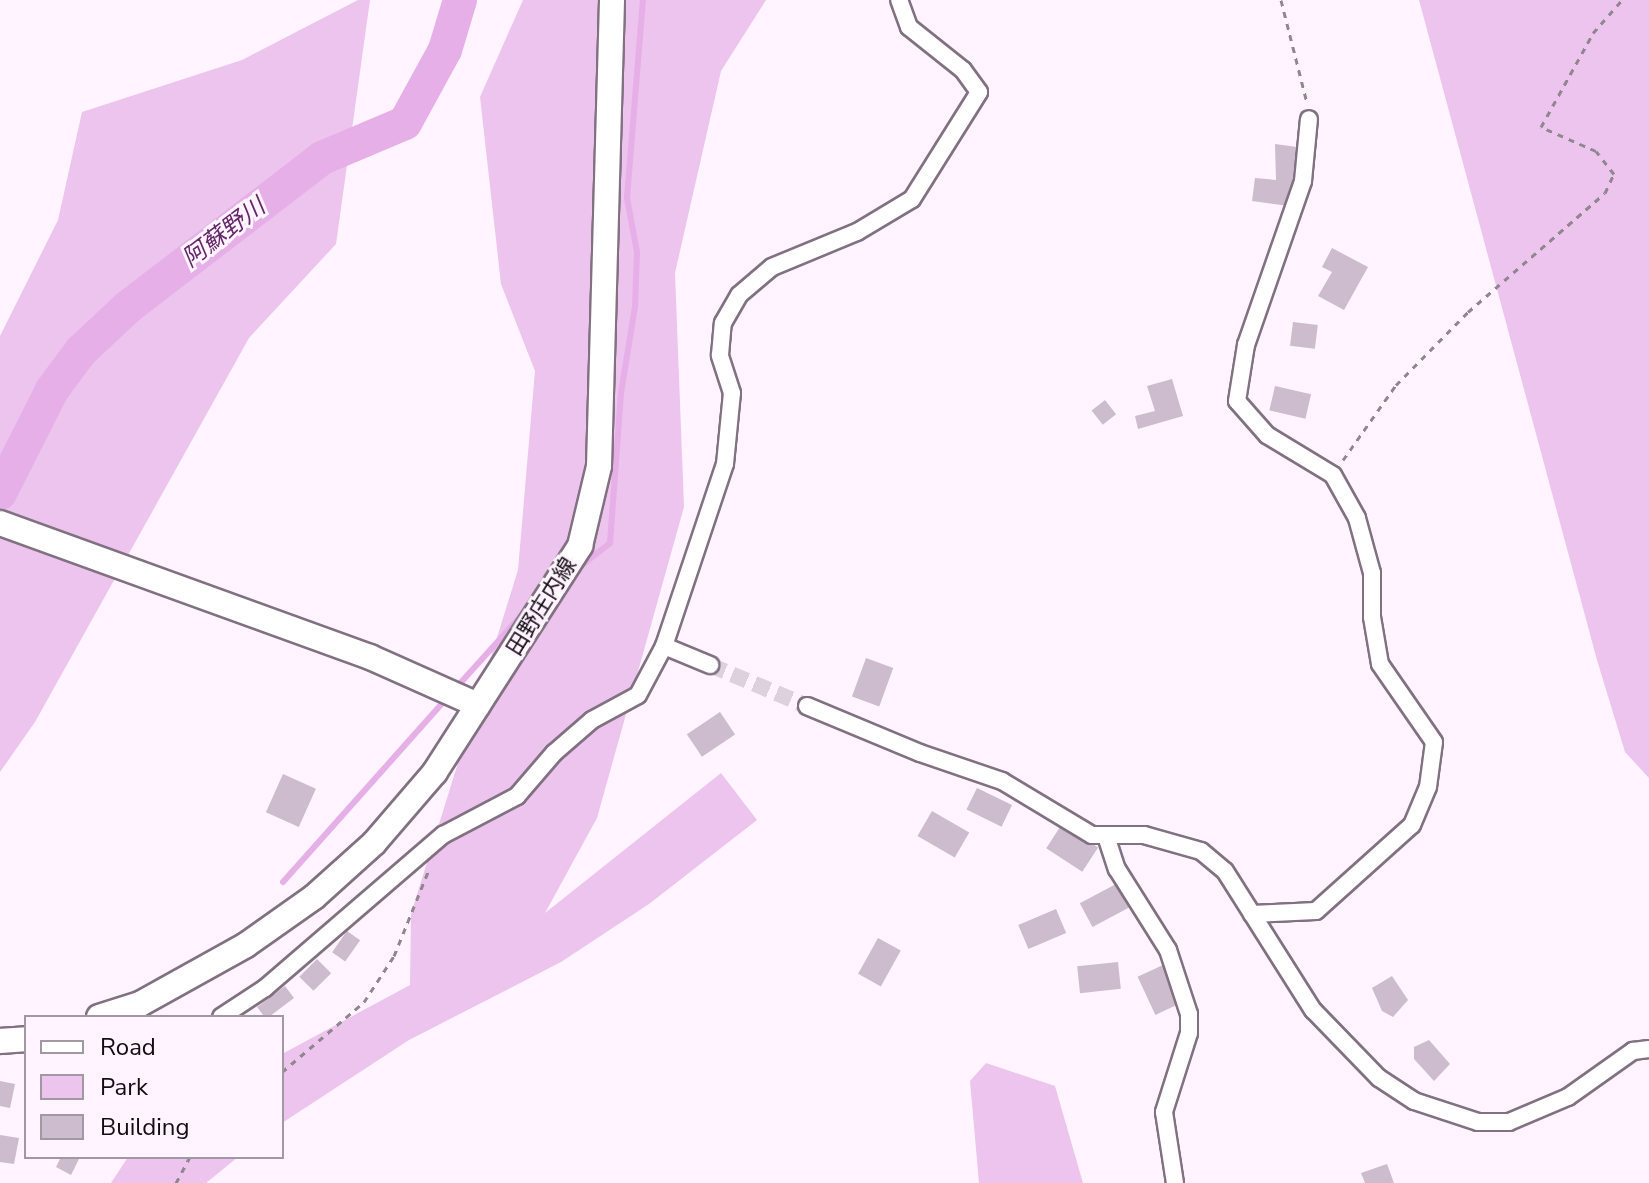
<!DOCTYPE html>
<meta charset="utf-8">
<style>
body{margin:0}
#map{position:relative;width:1649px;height:1183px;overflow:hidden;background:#fff4ff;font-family:"Nunito Sans","Noto Sans JP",sans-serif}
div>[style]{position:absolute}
.green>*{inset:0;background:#ecc4ed}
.stream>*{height:6px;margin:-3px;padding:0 3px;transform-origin:3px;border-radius:3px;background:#e6afe8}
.river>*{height:34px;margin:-17px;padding:0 17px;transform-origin:17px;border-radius:17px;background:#e6afe8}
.building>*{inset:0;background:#cdbccd;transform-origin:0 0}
.street-tunnel>*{height:16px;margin-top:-8px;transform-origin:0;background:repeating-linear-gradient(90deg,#dcd1dc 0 16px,transparent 0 24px)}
.path>*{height:3px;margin-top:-1.5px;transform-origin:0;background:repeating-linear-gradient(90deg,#8f868f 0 6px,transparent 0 12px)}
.roads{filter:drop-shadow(2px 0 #817181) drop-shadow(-2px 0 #817181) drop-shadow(0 2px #817181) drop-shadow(0 -2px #817181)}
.street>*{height:16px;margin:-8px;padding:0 8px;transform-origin:8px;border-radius:8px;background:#fff}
.secondary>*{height:24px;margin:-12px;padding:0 12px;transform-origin:12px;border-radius:12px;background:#fff}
span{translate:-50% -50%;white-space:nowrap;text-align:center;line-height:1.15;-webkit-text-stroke:6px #fff4ff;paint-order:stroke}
.street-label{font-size:22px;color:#130d13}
.water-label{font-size:24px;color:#66276a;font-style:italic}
.legend{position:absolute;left:24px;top:1015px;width:260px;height:144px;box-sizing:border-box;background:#fff4ff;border:2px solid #a198a1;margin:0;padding:10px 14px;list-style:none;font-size:24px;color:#130d13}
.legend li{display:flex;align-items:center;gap:16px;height:40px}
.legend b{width:40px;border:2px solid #a198a1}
</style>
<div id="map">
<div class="green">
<i style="clip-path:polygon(358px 0,370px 0,336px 244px,249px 338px,35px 722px,0 772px,0 336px,58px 220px,82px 112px,242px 60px)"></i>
<i style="clip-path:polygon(523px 0,766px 0,721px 71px,675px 273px,684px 507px,597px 818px,545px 913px,721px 773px,757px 820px,649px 904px,561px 962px,409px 1040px,282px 1123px,282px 1054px,410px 985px,411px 914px,518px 570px,535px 371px,501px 284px,480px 97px)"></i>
<i style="clip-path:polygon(1419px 0,1649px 0,1649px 778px,1625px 752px,1597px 660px)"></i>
<i style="clip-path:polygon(986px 1063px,1055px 1086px,1083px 1183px,979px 1183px,970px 1081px)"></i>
<i style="clip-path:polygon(128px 1157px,238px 1157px,206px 1183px,111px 1183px)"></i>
</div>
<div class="stream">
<i style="left:577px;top:569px;width:42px;rotate:-38.2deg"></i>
<i style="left:610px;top:543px;width:150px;rotate:-85.8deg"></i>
<i style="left:621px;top:393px;width:87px;rotate:-80.8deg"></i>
<i style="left:635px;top:307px;width:55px;rotate:-87.9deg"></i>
<i style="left:637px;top:252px;width:55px;rotate:-100.5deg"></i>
<i style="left:627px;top:198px;width:199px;rotate:-85.4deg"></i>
<i style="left:455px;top:689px;width:109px;rotate:-48deg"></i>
<i style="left:283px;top:882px;width:246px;rotate:-48.3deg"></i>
</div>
<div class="river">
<i style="left:0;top:493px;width:115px;rotate:-63.2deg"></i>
<i style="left:52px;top:390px;width:49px;rotate:-53.4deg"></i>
<i style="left:81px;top:351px;width:64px;rotate:-43.1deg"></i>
<i style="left:128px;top:307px;width:245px;rotate:-37.5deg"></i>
<i style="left:322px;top:158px;width:90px;rotate:-22.9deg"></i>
<i style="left:405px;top:123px;width:83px;rotate:-61.3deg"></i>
<i style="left:445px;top:50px;width:52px;rotate:-73.3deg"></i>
</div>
<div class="building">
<i style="clip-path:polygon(1275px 144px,1297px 147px,1289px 206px,1252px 201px,1255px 178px,1276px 180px)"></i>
<i style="clip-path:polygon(1332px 248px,1368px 267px,1344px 310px,1318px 296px,1332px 272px,1322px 267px)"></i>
<i style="left:1293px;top:322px;width:25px;height:24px;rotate:7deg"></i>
<i style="clip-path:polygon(1172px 379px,1183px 416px,1138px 429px,1135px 416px,1155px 411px,1147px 386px)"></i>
<i style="left:1275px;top:386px;width:37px;height:25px;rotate:13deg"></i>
<i style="left:1105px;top:400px;width:18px;height:17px;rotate:52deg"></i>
<i style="left:866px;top:658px;width:29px;height:41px;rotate:20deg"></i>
<i style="left:720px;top:712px;width:27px;height:40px;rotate:56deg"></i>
<i style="left:283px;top:774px;width:36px;height:42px;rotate:24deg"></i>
<i style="left:977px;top:788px;width:39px;height:24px;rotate:26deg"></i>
<i style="left:932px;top:811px;width:43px;height:29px;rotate:30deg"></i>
<i style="left:1062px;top:824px;width:43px;height:29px;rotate:33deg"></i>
<i style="left:1116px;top:884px;width:27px;height:41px;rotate:62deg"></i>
<i style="left:1056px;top:909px;width:26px;height:41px;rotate:67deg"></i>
<i style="left:347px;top:931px;width:16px;height:26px;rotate:35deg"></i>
<i style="left:878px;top:938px;width:26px;height:41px;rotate:29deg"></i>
<i style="left:317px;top:959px;width:20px;height:25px;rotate:45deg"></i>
<i style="left:1118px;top:962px;width:27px;height:41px;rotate:84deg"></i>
<i style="left:1163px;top:965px;width:42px;height:28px;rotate:65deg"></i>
<i style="clip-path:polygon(1392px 976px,1408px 1000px,1393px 1017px,1382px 1011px,1372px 988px)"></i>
<i style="left:285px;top:986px;width:15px;height:35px;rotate:53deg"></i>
<i style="clip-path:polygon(1429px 1040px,1450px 1064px,1434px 1081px,1414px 1059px,1414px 1047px)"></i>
<i style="clip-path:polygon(0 1081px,15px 1084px,10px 1108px,0 1106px)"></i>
<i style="clip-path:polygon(0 1135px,19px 1138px,14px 1164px,0 1162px)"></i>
<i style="clip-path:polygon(61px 1157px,80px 1157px,71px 1175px,56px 1167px)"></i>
<i style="clip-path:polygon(1387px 1164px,1394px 1183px,1365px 1183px,1361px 1173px)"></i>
</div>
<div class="street-tunnel">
<i style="left:710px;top:665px;width:105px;rotate:22.9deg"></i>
</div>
<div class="path">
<i style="left:1281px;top:0;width:106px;rotate:75.8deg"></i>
<i style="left:1343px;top:460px;width:92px;rotate:-54.8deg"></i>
<i style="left:1396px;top:385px;width:103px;rotate:-45.4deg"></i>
<i style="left:1468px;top:312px;width:181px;rotate:-41deg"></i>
<i style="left:1605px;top:193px;width:21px;rotate:-65deg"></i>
<i style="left:1614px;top:174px;width:29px;rotate:-128deg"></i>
<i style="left:1596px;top:151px;width:60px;rotate:-156.4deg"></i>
<i style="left:1541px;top:127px;width:107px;rotate:-61deg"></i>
<i style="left:1593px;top:33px;width:44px;rotate:-48.7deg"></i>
<i style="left:282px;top:1072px;width:108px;rotate:-40.5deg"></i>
<i style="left:364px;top:1002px;width:55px;rotate:-56.9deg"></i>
<i style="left:394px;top:956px;width:91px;rotate:-68deg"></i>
<i style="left:176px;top:1183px;width:30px;rotate:-62deg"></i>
</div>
<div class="roads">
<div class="street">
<i style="left:664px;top:646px;width:50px;rotate:22.4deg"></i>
<i style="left:807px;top:706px;width:122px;rotate:22.6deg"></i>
<i style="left:920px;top:753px;width:87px;rotate:18.9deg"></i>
<i style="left:1002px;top:781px;width:105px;rotate:31deg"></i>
<i style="left:1092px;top:835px;width:52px"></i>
<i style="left:1144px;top:835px;width:59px;rotate:15.7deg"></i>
<i style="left:1201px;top:851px;width:31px;rotate:40deg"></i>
<i style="left:1225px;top:871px;width:165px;rotate:57.7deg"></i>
<i style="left:1313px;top:1010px;width:95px;rotate:45.9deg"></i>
<i style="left:1379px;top:1078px;width:42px;rotate:33.3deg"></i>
<i style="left:1414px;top:1101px;width:67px;rotate:18.2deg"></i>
<i style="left:1478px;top:1122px;width:31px"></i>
<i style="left:1509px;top:1122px;width:64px;rotate:-23deg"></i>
<i style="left:1568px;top:1097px;width:80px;rotate:-35.3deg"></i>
<i style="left:1633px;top:1051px;width:16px;rotate:-7deg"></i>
<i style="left:1106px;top:836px;width:35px;rotate:72deg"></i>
<i style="left:1117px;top:869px;width:96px;rotate:57.8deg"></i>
<i style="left:1168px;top:950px;width:67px;rotate:71.8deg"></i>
<i style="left:1189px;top:1014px;width:19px;rotate:90deg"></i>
<i style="left:1189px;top:1033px;width:83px;rotate:107.6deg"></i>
<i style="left:1164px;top:1112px;width:72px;rotate:81.2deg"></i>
<i style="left:1252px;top:914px;width:64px;rotate:-2.7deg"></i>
<i style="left:1316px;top:911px;width:129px;rotate:-41.9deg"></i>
<i style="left:1412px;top:825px;width:41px;rotate:-67.2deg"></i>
<i style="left:1428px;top:787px;width:45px;rotate:-82.4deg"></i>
<i style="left:1434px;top:742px;width:95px;rotate:-124.7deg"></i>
<i style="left:1380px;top:664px;width:48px;rotate:-99.7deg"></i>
<i style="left:1372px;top:617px;width:44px;rotate:-90deg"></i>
<i style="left:1372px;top:573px;width:57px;rotate:-105.3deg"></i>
<i style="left:1357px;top:518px;width:49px;rotate:-119.2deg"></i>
<i style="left:1333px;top:475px;width:77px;rotate:-148.8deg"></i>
<i style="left:1267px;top:435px;width:45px;rotate:-131.4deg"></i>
<i style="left:1237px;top:401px;width:57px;rotate:-80.9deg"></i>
<i style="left:1246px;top:345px;width:174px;rotate:-70.8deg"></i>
<i style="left:1303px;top:181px;width:62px;rotate:-84.5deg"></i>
<i style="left:221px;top:1017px;width:53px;rotate:-33.4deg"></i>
<i style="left:265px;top:988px;width:235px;rotate:-40.7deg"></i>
<i style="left:443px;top:835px;width:84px;rotate:-27.8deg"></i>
<i style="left:517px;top:796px;width:57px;rotate:-49.3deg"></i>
<i style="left:554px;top:753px;width:50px;rotate:-41deg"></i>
<i style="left:592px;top:720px;width:52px;rotate:-28.5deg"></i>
<i style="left:638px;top:695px;width:55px;rotate:-62deg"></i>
<i style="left:664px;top:646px;width:192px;rotate:-71.5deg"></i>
<i style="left:725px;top:464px;width:71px;rotate:-84.4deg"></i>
<i style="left:732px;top:393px;width:40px;rotate:-108deg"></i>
<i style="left:720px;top:355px;width:32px;rotate:-85deg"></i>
<i style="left:723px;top:323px;width:32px;rotate:-60deg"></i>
<i style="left:739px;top:295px;width:43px;rotate:-40.3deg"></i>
<i style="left:772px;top:267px;width:92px;rotate:-22.4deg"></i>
<i style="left:857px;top:232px;width:64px;rotate:-31deg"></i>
<i style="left:912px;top:199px;width:126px;rotate:-57.9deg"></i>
<i style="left:979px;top:92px;width:27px;rotate:-126deg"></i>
<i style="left:963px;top:70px;width:69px;rotate:-141.5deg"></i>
<i style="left:909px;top:27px;width:29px;rotate:-110deg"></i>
</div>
<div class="secondary">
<i style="left:0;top:523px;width:394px;rotate:19.9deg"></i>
<i style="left:370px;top:657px;width:118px;rotate:24deg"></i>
<i style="left:99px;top:1017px;width:43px;rotate:-17.6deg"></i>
<i style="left:140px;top:1004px;width:121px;rotate:-29.1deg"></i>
<i style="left:246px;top:945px;width:83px;rotate:-35.2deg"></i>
<i style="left:314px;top:897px;width:81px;rotate:-42deg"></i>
<i style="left:374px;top:843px;width:94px;rotate:-49.3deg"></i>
<i style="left:435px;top:772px;width:269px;rotate:-57.3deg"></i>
<i style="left:580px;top:546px;width:82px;rotate:-76.6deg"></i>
<i style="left:599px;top:466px;width:466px;rotate:-88.4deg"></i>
<i style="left:0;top:1041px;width:26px;rotate:-4deg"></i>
</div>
</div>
<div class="street-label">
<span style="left:542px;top:607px;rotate:-58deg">田野庄内線</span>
</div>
<div class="water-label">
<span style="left:224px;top:233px;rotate:-37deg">阿蘇野川</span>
</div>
<ul class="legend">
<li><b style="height:10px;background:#fff"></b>Road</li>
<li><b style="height:22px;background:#ecc4ed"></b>Park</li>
<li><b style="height:22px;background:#cdbccd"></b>Building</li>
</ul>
</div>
